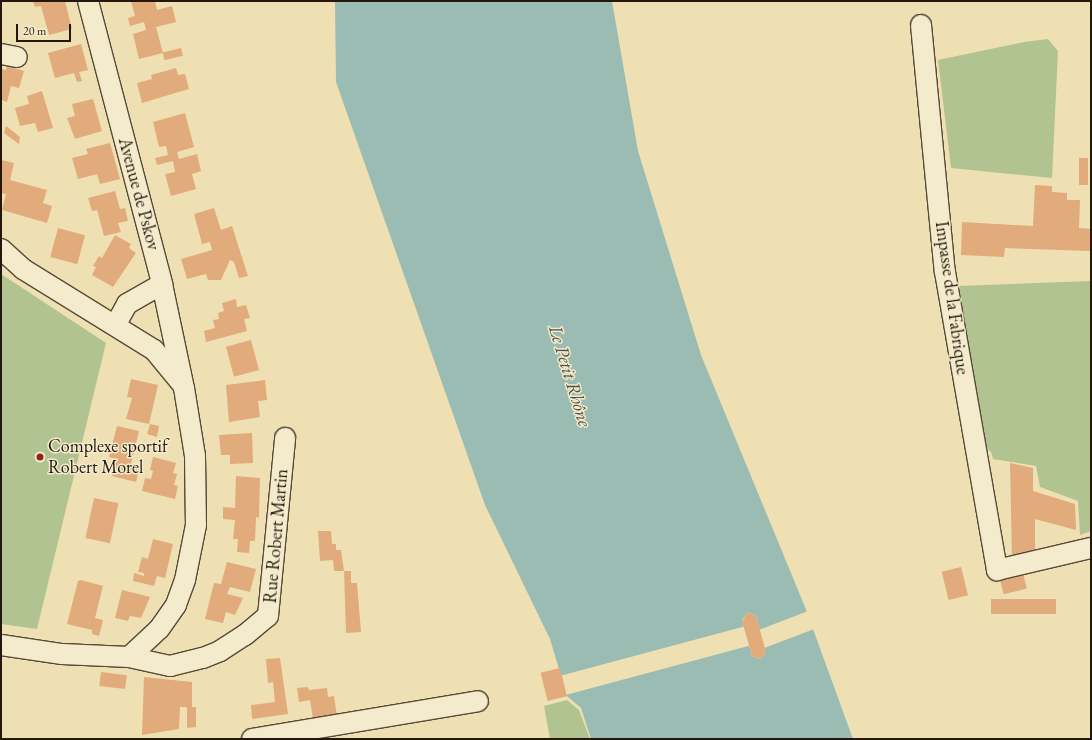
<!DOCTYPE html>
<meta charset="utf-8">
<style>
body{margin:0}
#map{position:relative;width:1092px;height:740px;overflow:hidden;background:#eee0b2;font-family:"EB Garamond",serif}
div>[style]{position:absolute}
.green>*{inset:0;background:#b2c392}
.water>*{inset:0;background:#9bbcb3}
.pier>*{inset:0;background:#eee0b2;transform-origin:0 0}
.building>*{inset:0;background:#e2ab7c;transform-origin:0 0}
.roads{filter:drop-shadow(1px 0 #564937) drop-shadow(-1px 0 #564937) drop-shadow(0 1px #564937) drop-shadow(0 -1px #564937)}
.minor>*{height:20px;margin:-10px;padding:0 10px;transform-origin:10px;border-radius:10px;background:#f4ebcd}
.dots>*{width:11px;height:11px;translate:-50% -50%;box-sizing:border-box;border:2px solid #f4ebcd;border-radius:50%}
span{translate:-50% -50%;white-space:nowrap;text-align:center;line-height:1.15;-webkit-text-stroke:3px #f4ebcd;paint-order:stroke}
.street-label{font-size:18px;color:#24170e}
.poi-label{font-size:18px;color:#24170e}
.left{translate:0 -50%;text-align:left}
.water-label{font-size:19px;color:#4e5148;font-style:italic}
.frame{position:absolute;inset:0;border:2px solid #24170e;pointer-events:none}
.scale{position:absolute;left:16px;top:24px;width:55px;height:18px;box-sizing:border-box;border:2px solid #24170e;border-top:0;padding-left:5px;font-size:12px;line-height:14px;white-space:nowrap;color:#24170e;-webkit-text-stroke:3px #f4ebcd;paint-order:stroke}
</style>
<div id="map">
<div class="green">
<i style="clip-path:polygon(1048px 39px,1058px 51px,1052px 178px,951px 168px,938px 60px,1024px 42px)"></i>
<i style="clip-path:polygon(1px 274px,106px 343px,37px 629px,1px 624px)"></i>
<i style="clip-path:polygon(1091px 281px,1091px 531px,1080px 535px,1078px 501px,1040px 487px,1036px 466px,993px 459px,991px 452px,980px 442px,959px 286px)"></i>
<i style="clip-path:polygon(567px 700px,579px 710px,590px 739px,550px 739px,544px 706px)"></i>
</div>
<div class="water">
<i style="clip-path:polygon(evenodd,335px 1px,612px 1px,638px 151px,701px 355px,805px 607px,853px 739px,591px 739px,581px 708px,567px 696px,550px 639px,485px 505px,336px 82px,335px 1px,748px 612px,756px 616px,766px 652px,760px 659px,752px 656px,742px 620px,748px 612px)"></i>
</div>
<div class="pier">
<i style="left:808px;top:611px;width:19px;height:54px;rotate:69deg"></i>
<i style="left:746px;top:626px;width:20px;height:193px;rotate:75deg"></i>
</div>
<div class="building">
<i style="clip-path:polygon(33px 1px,65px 1px,72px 29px,49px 35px,41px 6px,35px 7px)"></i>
<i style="clip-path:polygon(131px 1px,155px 1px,157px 10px,172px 6px,176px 22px,156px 27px,163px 53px,139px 59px,133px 34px,146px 30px,144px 22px,130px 26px,128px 18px,135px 16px)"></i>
<i style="clip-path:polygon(81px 44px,88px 70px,79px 72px,82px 81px,77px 82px,74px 73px,55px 78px,48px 53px)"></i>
<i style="left:181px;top:48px;width:8px;height:19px;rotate:76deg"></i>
<i style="clip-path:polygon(7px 66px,24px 71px,19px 88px,11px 86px,7px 102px,1px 100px,1px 69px,6px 70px)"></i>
<i style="clip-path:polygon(176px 68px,178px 75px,185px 74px,189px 89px,142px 103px,137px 83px,152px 79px,151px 75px)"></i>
<i style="clip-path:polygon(42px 91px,53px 128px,38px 132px,35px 123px,20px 126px,15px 108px,29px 104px,27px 96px)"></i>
<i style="clip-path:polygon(93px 99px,102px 131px,75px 139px,67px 118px,75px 116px,72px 104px)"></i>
<i style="clip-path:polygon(185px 113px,194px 147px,177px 152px,179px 159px,197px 154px,201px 171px,192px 174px,196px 189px,171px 196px,165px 174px,175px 172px,173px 161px,157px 165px,155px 158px,168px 155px,166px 146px,159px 147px,153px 122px)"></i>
<i style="clip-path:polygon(6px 126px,20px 137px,19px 144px,4px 133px)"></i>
<i style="clip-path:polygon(110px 143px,120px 179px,100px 184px,97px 174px,78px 179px,72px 158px,88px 154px,86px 149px)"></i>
<i style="left:1079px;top:158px;width:9px;height:27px"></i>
<i style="clip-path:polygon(1px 160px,14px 163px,10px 180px,47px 190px,43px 203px,52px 206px,47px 223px,2px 210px,6px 194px,1px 193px)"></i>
<i style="clip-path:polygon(1035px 185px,1052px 186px,1052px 192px,1067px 193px,1067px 200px,1080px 200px,1079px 228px,1091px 229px,1090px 251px,1005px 248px,1004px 257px,961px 255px,962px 222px,1033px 226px)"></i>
<i style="clip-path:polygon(115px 191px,120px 209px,125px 208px,128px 221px,118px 223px,121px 232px,104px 236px,97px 210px,92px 211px,88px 198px)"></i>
<i style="clip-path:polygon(214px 208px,221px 230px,232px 226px,248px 276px,239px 278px,234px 262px,230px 260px,221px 280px,208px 280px,206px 274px,187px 279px,181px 259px,212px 250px,210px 242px,202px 244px,194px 214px)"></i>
<i style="left:58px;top:228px;width:28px;height:30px;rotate:15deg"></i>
<i style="clip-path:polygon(115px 235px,131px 244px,129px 248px,136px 253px,113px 287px,92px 275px,96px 267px,93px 266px,99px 256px,102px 258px)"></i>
<i style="clip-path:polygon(236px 299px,237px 307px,246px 305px,250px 318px,244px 319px,247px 331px,206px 342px,204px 331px,215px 328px,213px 320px,219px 319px,218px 313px,224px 311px,222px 303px)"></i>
<i style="left:251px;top:340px;width:31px;height:26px;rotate:75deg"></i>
<i style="clip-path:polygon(131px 379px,158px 385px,149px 424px,126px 419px,132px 398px,127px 397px)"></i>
<i style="clip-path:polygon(265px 380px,267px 400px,258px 401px,260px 417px,229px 422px,226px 385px)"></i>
<i style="clip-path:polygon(150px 424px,159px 426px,157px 437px,147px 434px)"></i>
<i style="clip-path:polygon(117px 426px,139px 431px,131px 464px,140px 466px,136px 482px,112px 476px,116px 459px,109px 457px)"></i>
<i style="clip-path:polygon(252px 433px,253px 463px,230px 464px,230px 455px,221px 455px,219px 435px)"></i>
<i style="clip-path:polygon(153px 457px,176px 463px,173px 473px,177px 474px,174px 485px,178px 486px,175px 499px,142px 491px,145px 478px,151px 479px,153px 471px,150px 470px)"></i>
<i style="clip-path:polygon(1010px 463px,1033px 468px,1033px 491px,1075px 504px,1076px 530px,1035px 519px,1035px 552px,1012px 559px)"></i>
<i style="clip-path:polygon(236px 476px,260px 478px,259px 518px,256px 517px,255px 541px,250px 541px,249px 553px,237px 552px,238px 539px,233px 539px,235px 520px,223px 519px,223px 507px,235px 508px)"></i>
<i style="left:94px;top:498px;width:25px;height:41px;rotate:12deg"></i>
<i style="clip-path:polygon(318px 531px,331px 531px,332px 544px,336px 544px,336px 550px,341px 550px,344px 571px,351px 571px,351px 583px,357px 583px,361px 632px,346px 633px,344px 571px,334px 571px,333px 560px,320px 561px)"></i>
<i style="clip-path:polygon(153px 539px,173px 544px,165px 578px,157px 576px,154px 586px,133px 581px,134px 573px,144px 576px,144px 573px,138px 572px,142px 557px,148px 559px)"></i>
<i style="clip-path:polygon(227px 562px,256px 569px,250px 592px,230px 587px,227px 594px,243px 598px,235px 615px,226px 612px,223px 623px,205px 619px,214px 583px,221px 584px)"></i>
<i style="left:961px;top:567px;width:29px;height:20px;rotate:76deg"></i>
<i style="left:1023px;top:573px;width:16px;height:24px;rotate:76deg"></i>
<i style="clip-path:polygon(81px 580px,103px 586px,95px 618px,103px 620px,99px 636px,92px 634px,92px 630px,67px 624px,78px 581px)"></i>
<i style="clip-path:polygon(122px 590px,150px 597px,141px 618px,130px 616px,128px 621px,115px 618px)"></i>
<i style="left:1056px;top:599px;width:15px;height:65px;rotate:90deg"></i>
<i style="clip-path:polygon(748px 612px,756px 616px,766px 652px,760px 659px,752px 656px,742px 621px)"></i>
<i style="clip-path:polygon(280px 658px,288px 714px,252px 719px,251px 705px,275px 702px,273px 682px,268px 683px,266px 659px)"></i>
<i style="left:560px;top:668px;width:29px;height:20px;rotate:76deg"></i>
<i style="left:101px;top:672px;width:26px;height:14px;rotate:7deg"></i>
<i style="clip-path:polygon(144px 677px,192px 682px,192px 707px,196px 707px,196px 727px,187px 728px,187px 707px,180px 707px,179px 729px,142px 735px)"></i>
<i style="clip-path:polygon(308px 687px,309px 690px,327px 688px,328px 697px,334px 696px,337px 716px,313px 719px,310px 700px,299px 702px,297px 688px)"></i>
</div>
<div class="roads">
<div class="minor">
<i style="left:88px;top:1px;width:293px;rotate:75.3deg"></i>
<i style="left:162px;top:284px;width:106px;rotate:78.1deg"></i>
<i style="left:184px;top:388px;width:69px;rotate:80.8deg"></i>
<i style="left:195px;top:456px;width:69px;rotate:89.2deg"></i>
<i style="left:196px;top:525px;width:56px;rotate:101.3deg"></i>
<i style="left:185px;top:580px;width:27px;rotate:110deg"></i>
<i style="left:176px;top:605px;width:29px;rotate:125deg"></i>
<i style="left:159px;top:629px;width:41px;rotate:137deg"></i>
<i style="left:921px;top:25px;width:248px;rotate:84.5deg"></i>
<i style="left:945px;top:272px;width:303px;rotate:80.1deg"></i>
<i style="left:997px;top:570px;width:97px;rotate:-13.2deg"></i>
<i style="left:1px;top:54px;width:16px;rotate:11deg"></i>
<i style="left:1px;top:249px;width:30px;rotate:42deg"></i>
<i style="left:23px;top:269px;width:154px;rotate:31.7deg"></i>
<i style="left:154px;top:350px;width:44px;rotate:50.5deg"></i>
<i style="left:116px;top:324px;width:23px;rotate:-61deg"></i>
<i style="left:127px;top:304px;width:40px;rotate:-29.7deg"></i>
<i style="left:1px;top:645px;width:62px;rotate:8.4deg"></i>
<i style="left:62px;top:654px;width:67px;rotate:2.6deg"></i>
<i style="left:129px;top:657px;width:42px;rotate:12.4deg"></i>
<i style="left:170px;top:666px;width:34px;rotate:-14deg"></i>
<i style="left:203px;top:658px;width:18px;rotate:-22deg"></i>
<i style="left:220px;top:651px;width:30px;rotate:-33deg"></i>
<i style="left:245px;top:635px;width:30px;rotate:-40deg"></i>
<i style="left:268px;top:616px;width:179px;rotate:-84.5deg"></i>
<i style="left:252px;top:739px;width:229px;rotate:-9.5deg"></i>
</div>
</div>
<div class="dots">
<i style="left:40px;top:457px;background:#8f2418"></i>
</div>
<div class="street-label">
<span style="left:139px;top:194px;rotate:75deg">Avenue de Pskov</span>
<span style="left:952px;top:298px;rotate:82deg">Impasse de la Fabrique</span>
<span style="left:276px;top:536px;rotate:-85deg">Rue Robert Martin</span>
</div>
<div class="poi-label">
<span class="left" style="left:48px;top:457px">Complexe sportif<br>Robert Morel</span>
</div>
<div class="water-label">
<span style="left:570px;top:376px;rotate:73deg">Le Petit Rhône</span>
</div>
<div class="frame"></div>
<div class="scale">20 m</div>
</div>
